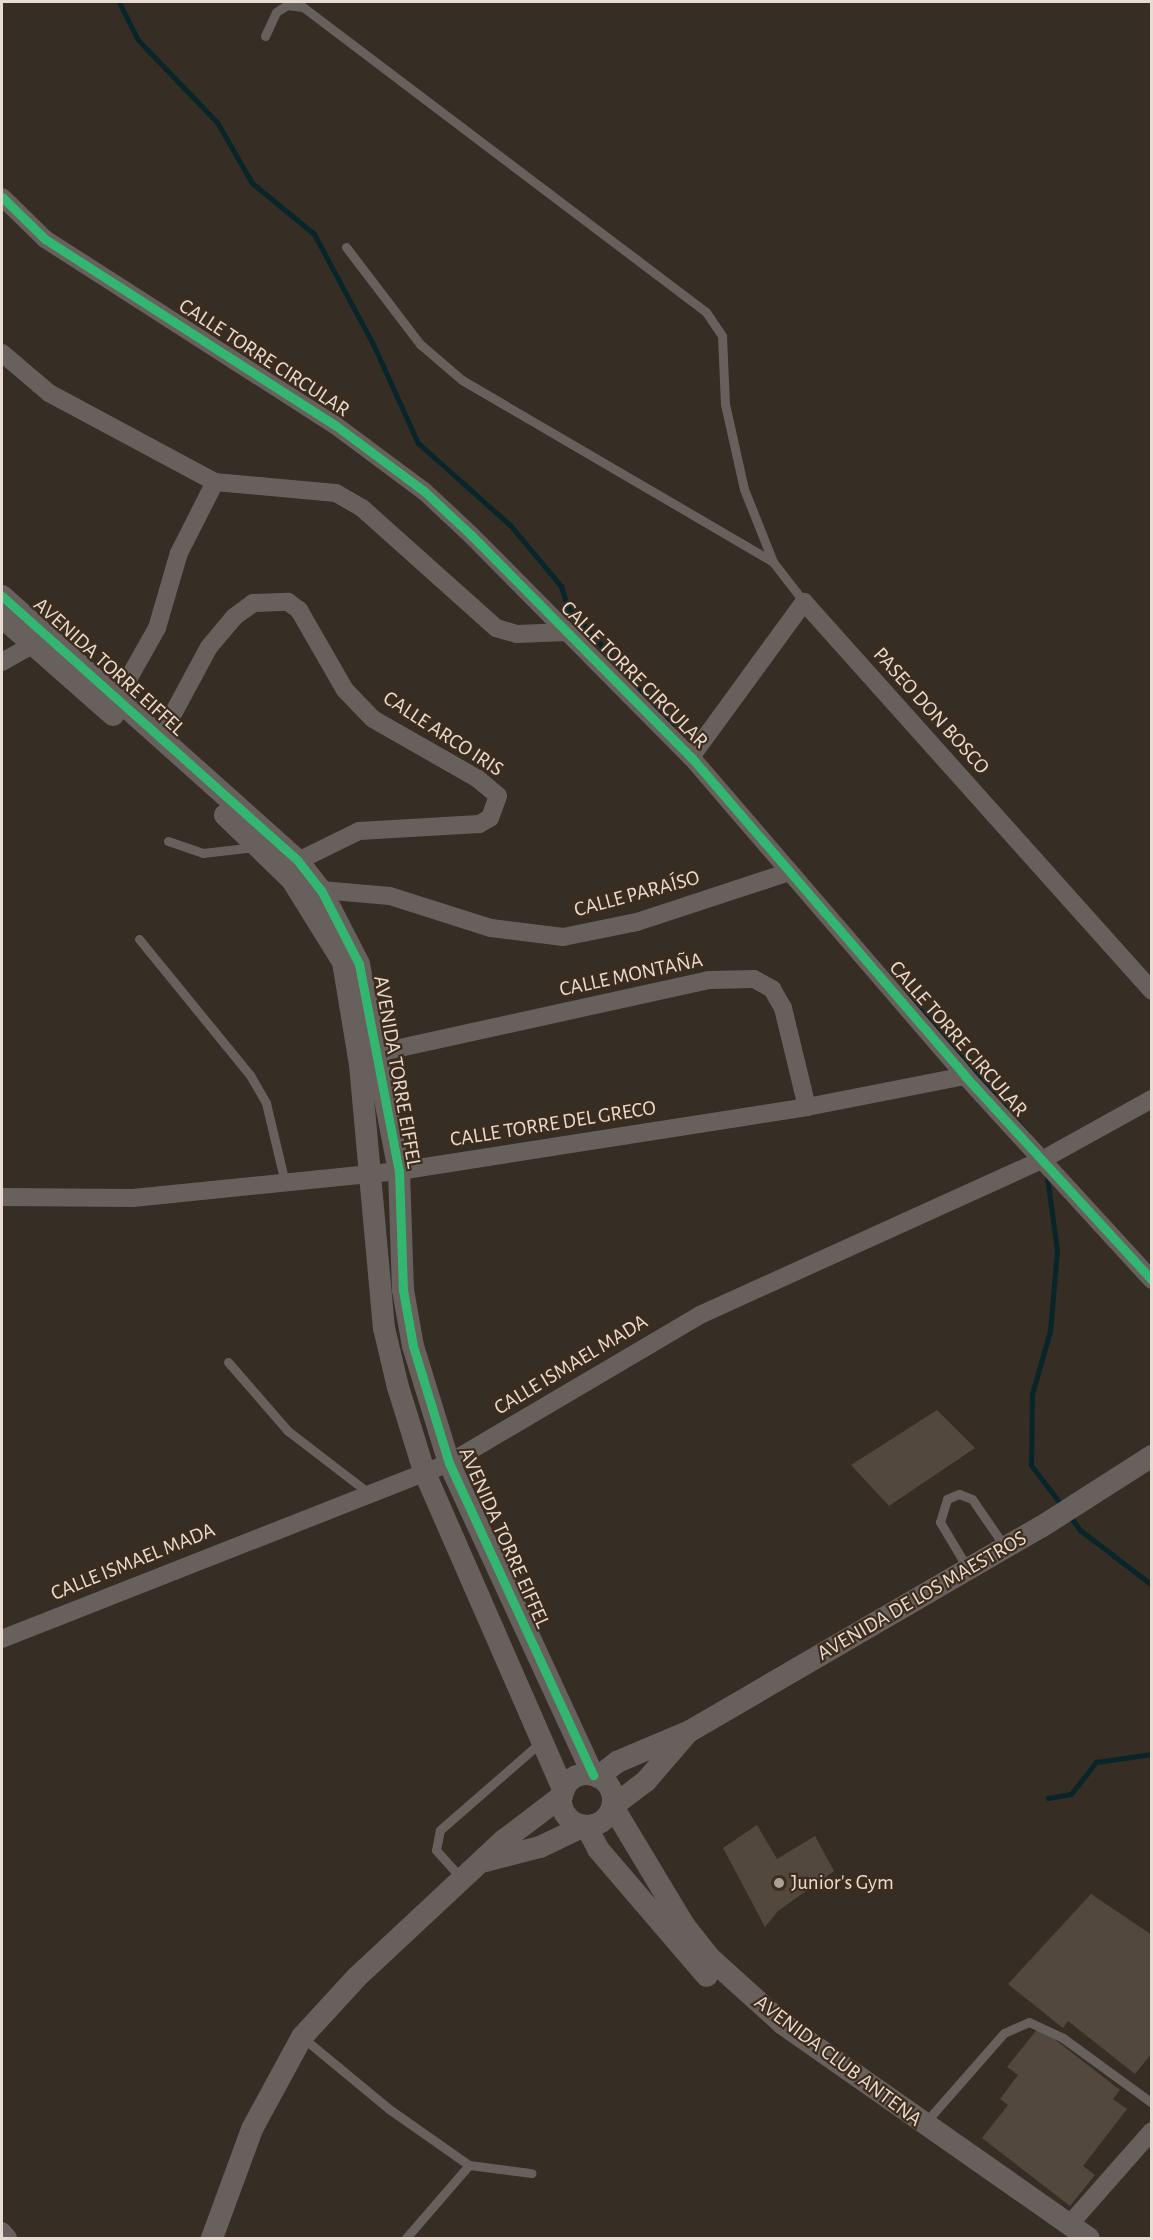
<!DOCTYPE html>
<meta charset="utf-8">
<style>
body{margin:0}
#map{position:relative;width:1153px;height:2240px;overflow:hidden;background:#362d24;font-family:"Alegreya Sans",sans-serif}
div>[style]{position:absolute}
.stream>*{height:5px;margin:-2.5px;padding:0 2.5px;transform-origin:2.5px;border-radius:2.5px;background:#08252a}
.building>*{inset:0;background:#52483d}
.service>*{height:9px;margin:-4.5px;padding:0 4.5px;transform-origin:4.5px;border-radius:4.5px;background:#67605d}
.minor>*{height:18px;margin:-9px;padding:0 9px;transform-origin:9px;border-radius:9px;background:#67605d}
.tertiary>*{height:22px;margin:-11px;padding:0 11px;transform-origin:11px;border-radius:11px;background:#67605d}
.tertiary>.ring{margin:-11px;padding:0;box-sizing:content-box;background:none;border:22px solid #67605d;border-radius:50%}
.cycleway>*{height:9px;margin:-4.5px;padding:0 4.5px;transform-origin:4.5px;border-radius:4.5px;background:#33b770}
.dots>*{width:16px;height:16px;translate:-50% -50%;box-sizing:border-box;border:3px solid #3e2c1c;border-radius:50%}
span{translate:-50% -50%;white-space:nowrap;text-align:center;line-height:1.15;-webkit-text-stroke:4.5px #3e2c1c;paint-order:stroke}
.street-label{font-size:21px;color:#e8dcd2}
.poi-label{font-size:21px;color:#e8dcd2}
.left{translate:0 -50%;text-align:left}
.frame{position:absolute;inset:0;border:3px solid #e8dcd2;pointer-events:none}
</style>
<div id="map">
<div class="stream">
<i style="left:119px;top:2px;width:42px;rotate:63.4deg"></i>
<i style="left:138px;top:40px;width:114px;rotate:46.1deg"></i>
<i style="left:217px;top:122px;width:70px;rotate:60.2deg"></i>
<i style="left:252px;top:183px;width:80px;rotate:39.4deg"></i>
<i style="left:314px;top:234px;width:125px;rotate:61.8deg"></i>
<i style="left:373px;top:344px;width:109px;rotate:65.6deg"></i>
<i style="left:418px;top:443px;width:123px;rotate:41.7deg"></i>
<i style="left:510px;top:525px;width:80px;rotate:50.1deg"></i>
<i style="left:561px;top:586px;width:21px;rotate:73deg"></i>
<i style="left:567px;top:606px;width:159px;rotate:48.8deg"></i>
<i style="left:903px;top:991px;width:189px;rotate:48.9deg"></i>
<i style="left:1047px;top:1177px;width:74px;rotate:82.2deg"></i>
<i style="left:1057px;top:1250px;width:81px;rotate:94.9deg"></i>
<i style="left:1050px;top:1331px;width:66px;rotate:105.9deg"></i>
<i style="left:1032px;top:1394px;width:71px;rotate:90.8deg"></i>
<i style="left:1031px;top:1465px;width:53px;rotate:52.7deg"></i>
<i style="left:1069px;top:1515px;width:19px;rotate:54deg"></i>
<i style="left:1080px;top:1530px;width:91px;rotate:37.4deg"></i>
<i style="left:1048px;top:1798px;width:23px;rotate:-10deg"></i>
<i style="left:1071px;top:1794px;width:41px;rotate:-52deg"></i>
<i style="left:1096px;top:1762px;width:57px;rotate:-8.1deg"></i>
</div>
<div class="building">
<i style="clip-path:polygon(937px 1410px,975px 1448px,889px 1506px,851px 1465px)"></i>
<i style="clip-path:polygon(757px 1825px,777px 1859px,815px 1836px,834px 1871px,778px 1911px,765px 1927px,723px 1848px)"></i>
<i style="clip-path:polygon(1091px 1894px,1152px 1935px,1152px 2053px,1135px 2074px,1068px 2021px,1063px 2028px,1008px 1984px)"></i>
<i style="clip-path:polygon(1039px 2027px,1120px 2090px,1113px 2099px,1127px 2109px,1083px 2166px,1095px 2175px,1070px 2206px,982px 2138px,1008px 2105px,1000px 2099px,1018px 2075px,1007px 2067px)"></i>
</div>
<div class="service">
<i style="left:265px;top:36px;width:26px;rotate:-65deg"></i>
<i style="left:276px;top:12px;width:13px;rotate:-32deg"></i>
<i style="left:287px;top:5px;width:16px;rotate:7deg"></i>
<i style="left:303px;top:7px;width:505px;rotate:37.12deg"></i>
<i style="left:706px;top:312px;width:29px;rotate:56deg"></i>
<i style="left:722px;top:336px;width:68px;rotate:87.5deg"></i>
<i style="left:725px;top:404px;width:87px;rotate:77.4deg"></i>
<i style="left:744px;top:489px;width:79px;rotate:68.3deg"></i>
<i style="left:773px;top:562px;width:51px;rotate:52.2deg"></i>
<i style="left:346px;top:247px;width:122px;rotate:52.7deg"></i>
<i style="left:420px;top:344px;width:55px;rotate:40.6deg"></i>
<i style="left:462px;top:380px;width:360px;rotate:30.3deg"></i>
<i style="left:168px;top:841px;width:37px;rotate:19deg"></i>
<i style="left:203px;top:853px;width:52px;rotate:-6.6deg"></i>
<i style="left:139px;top:939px;width:176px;rotate:50.8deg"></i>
<i style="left:250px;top:1075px;width:32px;rotate:60deg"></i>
<i style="left:266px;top:1103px;width:82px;rotate:76.6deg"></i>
<i style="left:228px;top:1362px;width:91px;rotate:49deg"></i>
<i style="left:288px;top:1431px;width:103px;rotate:37.5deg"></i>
<i style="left:968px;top:1569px;width:55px;rotate:-120.8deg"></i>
<i style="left:940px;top:1522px;width:24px;rotate:-73deg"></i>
<i style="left:947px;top:1499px;width:13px;rotate:-23deg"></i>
<i style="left:959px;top:1494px;width:14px;rotate:21deg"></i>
<i style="left:972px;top:1499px;width:58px;rotate:55.5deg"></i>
<i style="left:462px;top:1879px;width:39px;rotate:-132deg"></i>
<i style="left:436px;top:1850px;width:20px;rotate:-79deg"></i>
<i style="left:440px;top:1830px;width:135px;rotate:-41.1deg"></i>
<i style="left:302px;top:2037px;width:113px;rotate:39.6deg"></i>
<i style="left:389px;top:2109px;width:98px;rotate:35deg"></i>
<i style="left:469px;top:2165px;width:63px;rotate:7.4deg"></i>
<i style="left:924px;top:2124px;width:121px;rotate:-48.7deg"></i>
<i style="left:1004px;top:2033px;width:27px;rotate:-24deg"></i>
<i style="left:1029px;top:2022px;width:38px;rotate:25deg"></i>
<i style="left:1063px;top:2038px;width:110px;rotate:36.1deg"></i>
<i style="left:406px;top:2238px;width:96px;rotate:-49.2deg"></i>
</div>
<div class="minor">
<i style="left:2px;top:197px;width:60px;rotate:44.3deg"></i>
<i style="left:45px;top:239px;width:345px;rotate:32.7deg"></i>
<i style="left:335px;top:425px;width:111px;rotate:36.6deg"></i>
<i style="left:424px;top:491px;width:64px;rotate:43.1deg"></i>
<i style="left:471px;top:535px;width:313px;rotate:45.3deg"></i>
<i style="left:691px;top:757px;width:421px;rotate:49.3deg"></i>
<i style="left:965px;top:1076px;width:277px;rotate:47.5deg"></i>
<i style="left:2px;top:353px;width:62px;rotate:40.4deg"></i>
<i style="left:49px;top:393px;width:188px;rotate:28.2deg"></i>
<i style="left:215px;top:482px;width:121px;rotate:5.2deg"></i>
<i style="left:336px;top:493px;width:30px;rotate:30deg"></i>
<i style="left:362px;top:508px;width:180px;rotate:41.8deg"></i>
<i style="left:496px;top:628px;width:22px;rotate:16deg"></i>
<i style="left:517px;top:634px;width:50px;rotate:-2.3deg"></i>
<i style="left:2px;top:662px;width:47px;rotate:-29.3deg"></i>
<i style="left:117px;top:699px;width:81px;rotate:-60.6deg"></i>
<i style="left:157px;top:628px;width:78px;rotate:-73.7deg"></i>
<i style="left:179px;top:553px;width:80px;rotate:-63.1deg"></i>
<i style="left:160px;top:738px;width:103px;rotate:-61.7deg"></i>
<i style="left:209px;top:647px;width:39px;rotate:-50deg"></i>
<i style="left:234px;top:617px;width:24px;rotate:-36deg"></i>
<i style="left:253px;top:603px;width:35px;rotate:-2deg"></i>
<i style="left:288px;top:602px;width:14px;rotate:36deg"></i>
<i style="left:299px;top:610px;width:92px;rotate:60.1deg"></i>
<i style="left:345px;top:690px;width:40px;rotate:46deg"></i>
<i style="left:373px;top:719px;width:121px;rotate:29.7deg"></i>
<i style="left:478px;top:779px;width:26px;rotate:40deg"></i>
<i style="left:498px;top:796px;width:23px;rotate:110deg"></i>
<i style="left:490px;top:818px;width:13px;rotate:151deg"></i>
<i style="left:479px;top:824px;width:120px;rotate:176.7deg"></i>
<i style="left:359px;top:831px;width:68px;rotate:153.8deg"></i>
<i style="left:691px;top:757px;width:192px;rotate:-53.9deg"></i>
<i style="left:804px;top:602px;width:522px;rotate:48.18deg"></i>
<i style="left:321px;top:890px;width:69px;rotate:5deg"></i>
<i style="left:390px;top:896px;width:106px;rotate:17.6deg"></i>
<i style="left:491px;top:928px;width:73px;rotate:7.1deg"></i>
<i style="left:563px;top:937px;width:76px;rotate:-11.5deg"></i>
<i style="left:637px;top:922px;width:160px;rotate:-18.2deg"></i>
<i style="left:377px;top:1053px;width:340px;rotate:-12.4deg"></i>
<i style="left:709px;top:980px;width:45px;rotate:-1.3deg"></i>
<i style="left:754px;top:979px;width:21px;rotate:29deg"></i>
<i style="left:772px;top:989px;width:22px;rotate:60deg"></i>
<i style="left:783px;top:1008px;width:102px;rotate:76.4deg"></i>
<i style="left:2px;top:1197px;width:131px;rotate:0.4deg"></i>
<i style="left:133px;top:1198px;width:267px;rotate:-5.8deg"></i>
<i style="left:399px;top:1171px;width:413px;rotate:-8.9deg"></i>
<i style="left:807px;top:1107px;width:161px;rotate:-11.1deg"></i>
<i style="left:2px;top:1639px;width:480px;rotate:-21.5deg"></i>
<i style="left:449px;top:1463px;width:291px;rotate:-30.5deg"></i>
<i style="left:700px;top:1315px;width:373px;rotate:-24.4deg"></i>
<i style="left:1040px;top:1161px;width:128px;rotate:-29deg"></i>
<i style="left:1069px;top:2225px;width:125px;rotate:-48.6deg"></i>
<i style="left:2px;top:2231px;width:9px;rotate:49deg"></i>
</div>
<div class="tertiary">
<i style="left:2px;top:596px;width:397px;rotate:41.8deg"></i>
<i style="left:298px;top:861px;width:37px;rotate:52deg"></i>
<i style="left:321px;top:890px;width:83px;rotate:62.8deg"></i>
<i style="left:359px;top:964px;width:211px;rotate:79.1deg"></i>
<i style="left:399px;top:1171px;width:119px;rotate:88.1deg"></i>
<i style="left:403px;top:1290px;width:57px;rotate:79.9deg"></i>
<i style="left:413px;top:1346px;width:122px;rotate:72.9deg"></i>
<i style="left:449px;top:1463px;width:344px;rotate:65.2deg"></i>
<i style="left:2px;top:617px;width:148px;rotate:41.4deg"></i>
<i style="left:225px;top:815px;width:93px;rotate:44.1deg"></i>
<i style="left:292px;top:880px;width:97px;rotate:58.1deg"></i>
<i style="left:343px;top:962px;width:104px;rotate:80.6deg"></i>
<i style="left:360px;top:1065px;width:264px;rotate:84.8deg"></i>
<i style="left:384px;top:1328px;width:61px;rotate:76.7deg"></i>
<i style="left:398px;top:1387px;width:88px;rotate:72.8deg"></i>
<i style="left:424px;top:1471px;width:349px;rotate:66.4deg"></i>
<i class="ring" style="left:561px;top:1774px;width:30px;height:30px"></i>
<i style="left:598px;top:1777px;width:24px;rotate:-38deg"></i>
<i style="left:617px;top:1762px;width:79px;rotate:-23deg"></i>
<i style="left:690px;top:1731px;width:406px;rotate:-30.2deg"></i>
<i style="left:1041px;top:1527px;width:132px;rotate:-32.6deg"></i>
<i style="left:613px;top:1806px;width:41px;rotate:-37.1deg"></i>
<i style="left:646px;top:1781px;width:60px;rotate:-49.1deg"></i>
<i style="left:613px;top:1807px;width:138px;rotate:59deg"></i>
<i style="left:684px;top:1925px;width:42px;rotate:51.8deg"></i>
<i style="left:710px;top:1958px;width:98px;rotate:42.1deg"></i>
<i style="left:783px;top:2024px;width:373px;rotate:35deg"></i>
<i style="left:586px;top:1826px;width:26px;rotate:62deg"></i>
<i style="left:598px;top:1849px;width:167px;rotate:49.4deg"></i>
<i style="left:485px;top:1861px;width:57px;rotate:-14.3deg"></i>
<i style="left:540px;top:1847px;width:49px;rotate:-25.5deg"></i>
<i style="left:212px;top:2238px;width:116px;rotate:-69.8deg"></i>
<i style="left:252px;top:2129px;width:105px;rotate:-61.5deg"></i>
<i style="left:302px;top:2037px;width:81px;rotate:-47.5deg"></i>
<i style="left:357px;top:1977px;width:201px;rotate:-43deg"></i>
<i style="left:504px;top:1840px;width:73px;rotate:-37.2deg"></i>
</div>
<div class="cycleway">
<i style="left:2px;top:197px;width:60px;rotate:44.3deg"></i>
<i style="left:45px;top:239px;width:345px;rotate:32.7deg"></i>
<i style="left:335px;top:425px;width:111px;rotate:36.6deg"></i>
<i style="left:424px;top:491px;width:64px;rotate:43.1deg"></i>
<i style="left:471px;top:535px;width:313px;rotate:45.3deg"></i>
<i style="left:691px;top:757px;width:421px;rotate:49.3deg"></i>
<i style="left:965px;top:1076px;width:277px;rotate:47.5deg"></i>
<i style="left:2px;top:596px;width:397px;rotate:41.8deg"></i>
<i style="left:298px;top:861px;width:37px;rotate:52deg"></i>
<i style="left:321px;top:890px;width:83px;rotate:62.8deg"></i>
<i style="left:359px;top:964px;width:211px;rotate:79.1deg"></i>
<i style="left:399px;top:1171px;width:119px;rotate:88.1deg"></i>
<i style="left:403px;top:1290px;width:57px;rotate:79.9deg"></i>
<i style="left:413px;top:1346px;width:122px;rotate:72.9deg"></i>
<i style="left:449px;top:1463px;width:344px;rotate:65.2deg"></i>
</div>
<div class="dots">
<i style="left:779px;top:1883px;background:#aa9f95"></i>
</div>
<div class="street-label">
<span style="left:264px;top:358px;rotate:33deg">CALLE TORRE CIRCULAR</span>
<span style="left:109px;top:667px;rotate:42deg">AVENIDA TORRE EIFFEL</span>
<span style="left:634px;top:675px;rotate:45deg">CALLE TORRE CIRCULAR</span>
<span style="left:931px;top:711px;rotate:48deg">PASEO DON BOSCO</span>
<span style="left:443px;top:734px;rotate:33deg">CALLE ARCO IRIS</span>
<span style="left:637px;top:894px;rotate:-15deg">CALLE PARAÍSO</span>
<span style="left:631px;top:975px;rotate:-12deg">CALLE MONTAÑA</span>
<span style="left:958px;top:1039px;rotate:49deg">CALLE TORRE CIRCULAR</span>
<span style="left:397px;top:1072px;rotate:80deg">AVENIDA TORRE EIFFEL</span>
<span style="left:553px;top:1124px;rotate:-9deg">CALLE TORRE DEL GRECO</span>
<span style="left:571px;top:1365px;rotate:-31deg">CALLE ISMAEL MADA</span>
<span style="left:504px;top:1538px;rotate:66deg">AVENIDA TORRE EIFFEL</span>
<span style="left:133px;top:1562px;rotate:-22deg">CALLE ISMAEL MADA</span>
<span style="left:922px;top:1596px;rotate:-30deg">AVENIDA DE LOS MAESTROS</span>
<span style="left:838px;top:2061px;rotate:37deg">AVENIDA CLUB ANTENA</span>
</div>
<div class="poi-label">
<span class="left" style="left:791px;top:1883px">Junior's Gym</span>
</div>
<div class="frame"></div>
</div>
